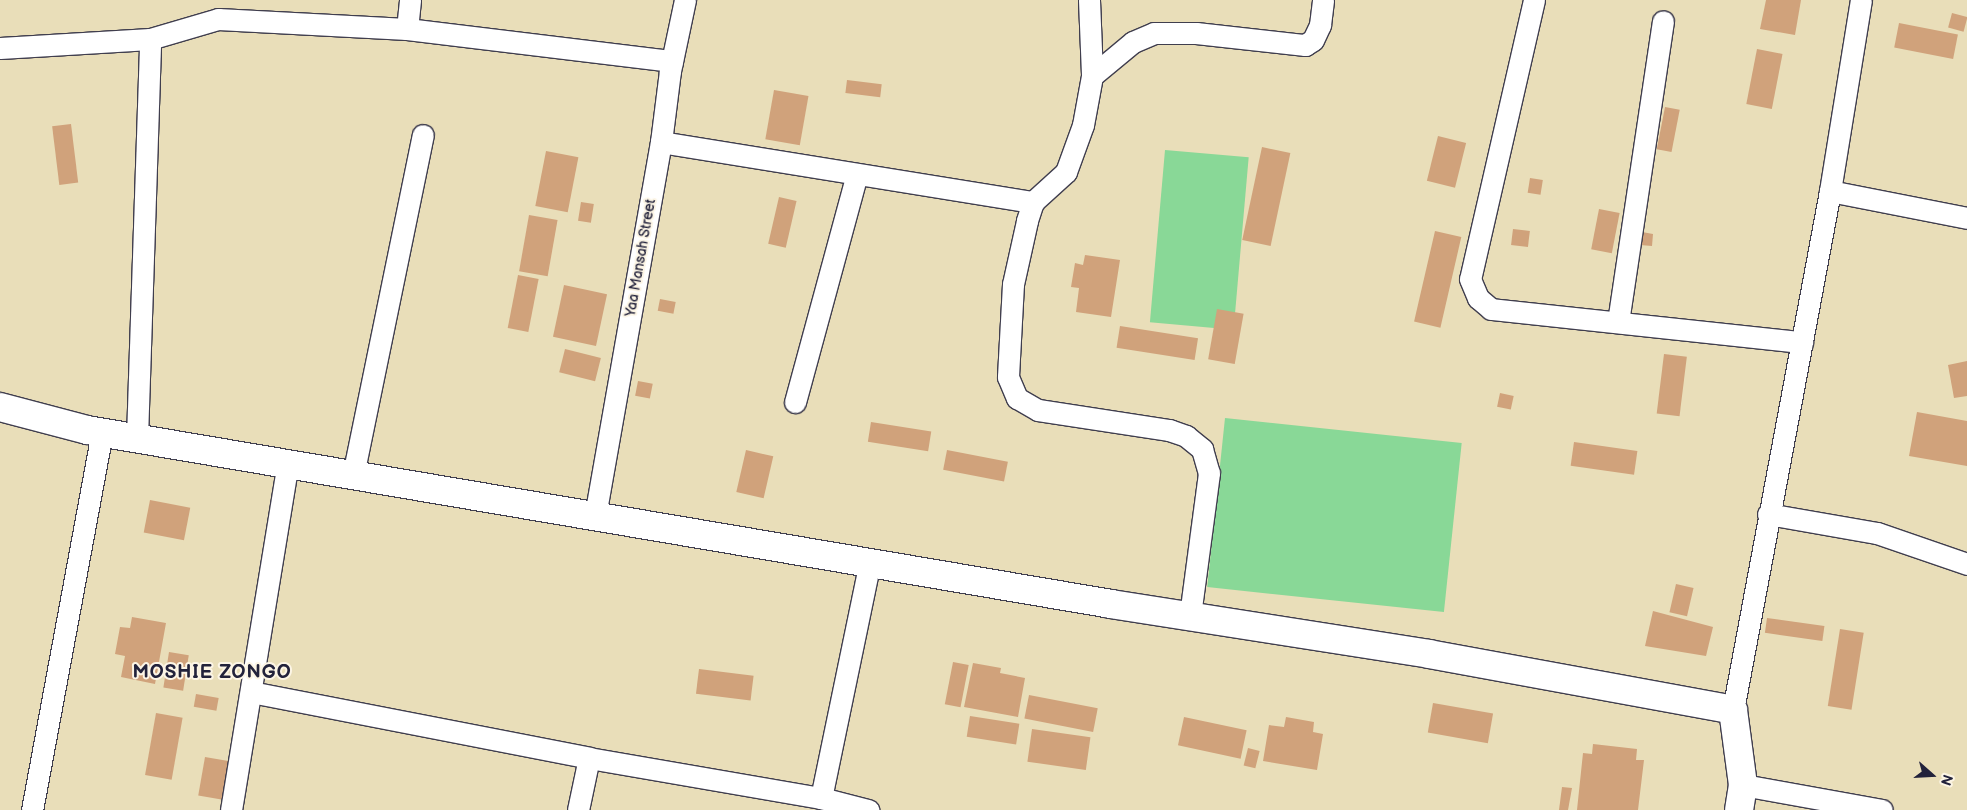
<!DOCTYPE html>
<style>
body{margin:0}
#map{position:relative;width:1967px;height:810px;overflow:hidden;background:#e9deb9;font-family:"Balsamiq Sans",sans-serif}
div>[style]{position:absolute}
.green>*{inset:0;background:#89d897;transform-origin:0 0}
.building>*{inset:0;background:#d0a27b;transform-origin:0 0}
.roads{filter:drop-shadow(1px 0 #403e4e) drop-shadow(-1px 0 #403e4e) drop-shadow(0 1px #403e4e) drop-shadow(0 -1px #403e4e)}
.street>*{height:21px;margin:-10.5px;padding:0 10.5px;transform-origin:10.5px;border-radius:10.5px;background:#fff}
.secondary>*{height:28px;margin:-14px;padding:0 14px;transform-origin:14px;border-radius:14px;background:#fff}
span{translate:-50% -50%;white-space:nowrap;text-align:center;line-height:1.15;-webkit-text-stroke:4px #fcf5e5;paint-order:stroke}
.street-label{font-size:14px;color:#22223b}
.district-label{font-size:19px;color:#22223b;font-weight:700;letter-spacing:1px}
.north{position:absolute;left:1907px;top:750px;width:50px;height:50px;-webkit-text-stroke:4px #fcf5e5;paint-order:stroke;rotate:109deg;font-size:14px;font-weight:700;line-height:20px;text-align:center;color:#22223b}
.north::after{content:'';display:block;margin:auto;width:18px;height:22px;background:#22223b;clip-path:polygon(50% 0,100% 100%,50% 72%,0 100%)}
</style>
<div id="map">
<div class="green">
<i style="left:1165px;top:150px;width:84px;height:173px;rotate:5deg"></i>
<i style="left:1225px;top:418px;width:238px;height:170px;rotate:6deg"></i>
</div>
<div class="building">
<i style="clip-path:polygon(1766px 0,1801px 0,1795px 35px,1760px 29px)"></i>
<i style="left:1952px;top:13px;width:16px;height:15px;rotate:15deg"></i>
<i style="left:1899px;top:23px;width:60px;height:25px;rotate:11deg"></i>
<i style="left:1757px;top:49px;width:26px;height:56px;rotate:11deg"></i>
<i style="left:847px;top:80px;width:35px;height:13px;rotate:7deg"></i>
<i style="left:774px;top:90px;width:35px;height:50px;rotate:10deg"></i>
<i style="left:1665px;top:107px;width:15px;height:43px;rotate:11deg"></i>
<i style="left:71px;top:124px;width:59px;height:19px;rotate:83deg"></i>
<i style="left:1438px;top:136px;width:29px;height:46px;rotate:14deg"></i>
<i style="left:1262px;top:147px;width:29px;height:95px;rotate:12deg"></i>
<i style="left:546px;top:151px;width:33px;height:56px;rotate:11deg"></i>
<i style="left:1530px;top:178px;width:13px;height:15px;rotate:9deg"></i>
<i style="left:779px;top:197px;width:18px;height:48px;rotate:13deg"></i>
<i style="left:581px;top:202px;width:13px;height:19px;rotate:9deg"></i>
<i style="left:1599px;top:209px;width:21px;height:41px;rotate:11deg"></i>
<i style="left:529px;top:215px;width:29px;height:57px;rotate:10deg"></i>
<i style="left:1513px;top:229px;width:17px;height:16px;rotate:7deg"></i>
<i style="left:1435px;top:231px;width:27px;height:93px;rotate:13deg"></i>
<i style="clip-path:polygon(1642px 232px,1653px 234px,1652px 246px,1640px 245px)"></i>
<i style="clip-path:polygon(1085px 255px,1120px 260px,1111px 317px,1076px 312px,1079px 288px,1071px 287px,1075px 263px,1083px 265px)"></i>
<i style="left:518px;top:275px;width:21px;height:54px;rotate:11deg"></i>
<i style="left:564px;top:285px;width:44px;height:53px;rotate:12deg"></i>
<i style="left:660px;top:299px;width:16px;height:12px;rotate:11deg"></i>
<i style="left:1217px;top:309px;width:27px;height:51px;rotate:10deg"></i>
<i style="left:1120px;top:326px;width:79px;height:22px;rotate:9deg"></i>
<i style="left:565px;top:349px;width:37px;height:24px;rotate:14deg"></i>
<i style="left:1664px;top:354px;width:23px;height:60px;rotate:7deg"></i>
<i style="clip-path:polygon(1967px 361px,1967px 396px,1954px 398px,1948px 365px)"></i>
<i style="left:638px;top:381px;width:15px;height:15px;rotate:11deg"></i>
<i style="left:1500px;top:393px;width:14px;height:14px;rotate:12deg"></i>
<i style="clip-path:polygon(1917px 412px,1967px 421px,1967px 466px,1909px 456px)"></i>
<i style="left:871px;top:422px;width:61px;height:20px;rotate:9deg"></i>
<i style="left:1574px;top:442px;width:64px;height:24px;rotate:8deg"></i>
<i style="left:746px;top:450px;width:28px;height:43px;rotate:13deg"></i>
<i style="left:947px;top:450px;width:62px;height:20px;rotate:11deg"></i>
<i style="left:150px;top:500px;width:41px;height:33px;rotate:11deg"></i>
<i style="left:1676px;top:584px;width:18px;height:29px;rotate:13deg"></i>
<i style="clip-path:polygon(1653px 611px,1713px 627px,1706px 656px,1645px 646px)"></i>
<i style="clip-path:polygon(132px 617px,166px 623px,155px 684px,121px 677px,125px 656px,115px 654px,120px 627px,130px 628px)"></i>
<i style="left:1767px;top:618px;width:58px;height:15px;rotate:8deg"></i>
<i style="left:1840px;top:629px;width:24px;height:78px;rotate:9deg"></i>
<i style="left:169px;top:652px;width:20px;height:36px;rotate:9deg"></i>
<i style="left:953px;top:662px;width:16px;height:43px;rotate:11deg"></i>
<i style="clip-path:polygon(973px 663px,1001px 668px,1000px 673px,1025px 678px,1018px 717px,964px 707px)"></i>
<i style="left:699px;top:669px;width:55px;height:25px;rotate:7deg"></i>
<i style="left:196px;top:694px;width:23px;height:13px;rotate:10deg"></i>
<i style="left:1029px;top:695px;width:70px;height:24px;rotate:11deg"></i>
<i style="left:1433px;top:703px;width:61px;height:30px;rotate:10deg"></i>
<i style="left:156px;top:713px;width:27px;height:63px;rotate:10deg"></i>
<i style="left:970px;top:716px;width:50px;height:21px;rotate:9deg"></i>
<i style="left:1184px;top:717px;width:64px;height:29px;rotate:12deg"></i>
<i style="clip-path:polygon(1286px 717px,1314px 722px,1313px 732px,1323px 734px,1317px 770px,1263px 761px,1269px 725px,1284px 727px)"></i>
<i style="left:1032px;top:729px;width:59px;height:33px;rotate:8deg"></i>
<i style="clip-path:polygon(1593px 744px,1637px 749px,1636px 760px,1644px 760px,1638px 810px,1577px 810px,1583px 753px,1592px 754px)"></i>
<i style="left:1248px;top:748px;width:12px;height:18px;rotate:14deg"></i>
<i style="left:205px;top:757px;width:28px;height:39px;rotate:10deg"></i>
<i style="clip-path:polygon(1562px 787px,1572px 788px,1568px 810px,1559px 810px)"></i>
</div>
<div class="roads">
<div class="street">
<i style="left:1089px;top:0;width:76px;rotate:87.7deg"></i>
<i style="left:1092px;top:76px;width:50px;rotate:100.4deg"></i>
<i style="left:1083px;top:125px;width:50px;rotate:109.9deg"></i>
<i style="left:1066px;top:172px;width:45px;rotate:137.7deg"></i>
<i style="left:1033px;top:202px;width:20px;rotate:108deg"></i>
<i style="left:1027px;top:221px;width:65px;rotate:102.5deg"></i>
<i style="left:1013px;top:284px;width:93px;rotate:93.1deg"></i>
<i style="left:1008px;top:377px;width:23px;rotate:67deg"></i>
<i style="left:1017px;top:398px;width:24px;rotate:30deg"></i>
<i style="left:1038px;top:410px;width:133px;rotate:8.7deg"></i>
<i style="left:1169px;top:430px;width:18px;rotate:19deg"></i>
<i style="left:1186px;top:436px;width:21px;rotate:39deg"></i>
<i style="left:1202px;top:449px;width:25px;rotate:74deg"></i>
<i style="left:1209px;top:473px;width:144px;rotate:97.6deg"></i>
<i style="left:1534px;top:0;width:286px;rotate:102.9deg"></i>
<i style="left:1470px;top:279px;width:21px;rotate:67deg"></i>
<i style="left:1478px;top:298px;width:17px;rotate:40deg"></i>
<i style="left:1491px;top:309px;width:313px;rotate:6.1deg"></i>
<i style="left:407px;top:29px;width:267px;rotate:6.9deg"></i>
<i style="left:0;top:48px;width:150px;rotate:-3.4deg"></i>
<i style="left:150px;top:39px;width:71px;rotate:-16.4deg"></i>
<i style="left:218px;top:19px;width:189px;rotate:3deg"></i>
<i style="left:407px;top:29px;width:29px;rotate:-84deg"></i>
<i style="left:1092px;top:76px;width:53px;rotate:-39.7deg"></i>
<i style="left:1133px;top:42px;width:23px;rotate:-23deg"></i>
<i style="left:1154px;top:33px;width:42px"></i>
<i style="left:1196px;top:33px;width:110px;rotate:6.3deg"></i>
<i style="left:1305px;top:45px;width:9px;rotate:-32deg"></i>
<i style="left:1313px;top:40px;width:17px;rotate:-65deg"></i>
<i style="left:1320px;top:25px;width:25px;rotate:-83deg"></i>
<i style="left:661px;top:142px;width:377px;rotate:9.2deg"></i>
<i style="left:1830px;top:191px;width:140px;rotate:11.1deg"></i>
<i style="left:1618px;top:322px;width:304px;rotate:-81.5deg"></i>
<i style="left:795px;top:402px;width:236px;rotate:-74.8deg"></i>
<i style="left:137px;top:438px;width:399px;rotate:-88.1deg"></i>
<i style="left:353px;top:475px;width:347px;rotate:-78.4deg"></i>
<i style="left:1768px;top:514px;width:111px;rotate:9.9deg"></i>
<i style="left:1877px;top:533px;width:95px;rotate:19deg"></i>
<i style="left:595px;top:516px;width:380px;rotate:-80deg"></i>
<i style="left:661px;top:142px;width:72px;rotate:-82.8deg"></i>
<i style="left:670px;top:71px;width:73px;rotate:-78.1deg"></i>
<i style="left:251px;top:692px;width:344px;rotate:11deg"></i>
<i style="left:589px;top:758px;width:235px;rotate:9.8deg"></i>
<i style="left:821px;top:798px;width:49px;rotate:14.3deg"></i>
<i style="left:1733px;top:710px;width:528px;rotate:-79.41deg"></i>
<i style="left:1830px;top:191px;width:193px;rotate:-80.8deg"></i>
<i style="left:1743px;top:785px;width:141px;rotate:10.2deg"></i>
<i style="left:821px;top:798px;width:242px;rotate:-78.3deg"></i>
<i style="left:32px;top:810px;width:384px;rotate:-79.5deg"></i>
<i style="left:231px;top:810px;width:352px;rotate:-80.7deg"></i>
<i style="left:578px;top:810px;width:53px;rotate:-78.1deg"></i>
</div>
<div class="secondary">
<i style="left:0;top:407px;width:90px;rotate:14.8deg"></i>
<i style="left:87px;top:430px;width:1039px;rotate:9.64deg"></i>
<i style="left:1111px;top:604px;width:322px;rotate:8.9deg"></i>
<i style="left:1429px;top:654px;width:309px;rotate:10.4deg"></i>
<i style="left:1733px;top:710px;width:76px;rotate:82.4deg"></i>
<i style="left:1743px;top:785px;width:25px;rotate:99deg"></i>
</div>
</div>
<div class="street-label">
<span style="left:641px;top:258px;rotate:-80deg">Yaa Mansah Street</span>
</div>
<div class="district-label">
<span style="left:212px;top:673px">MOSHIE ZONGO</span>
</div>
<div class="north">N</div>
</div>
